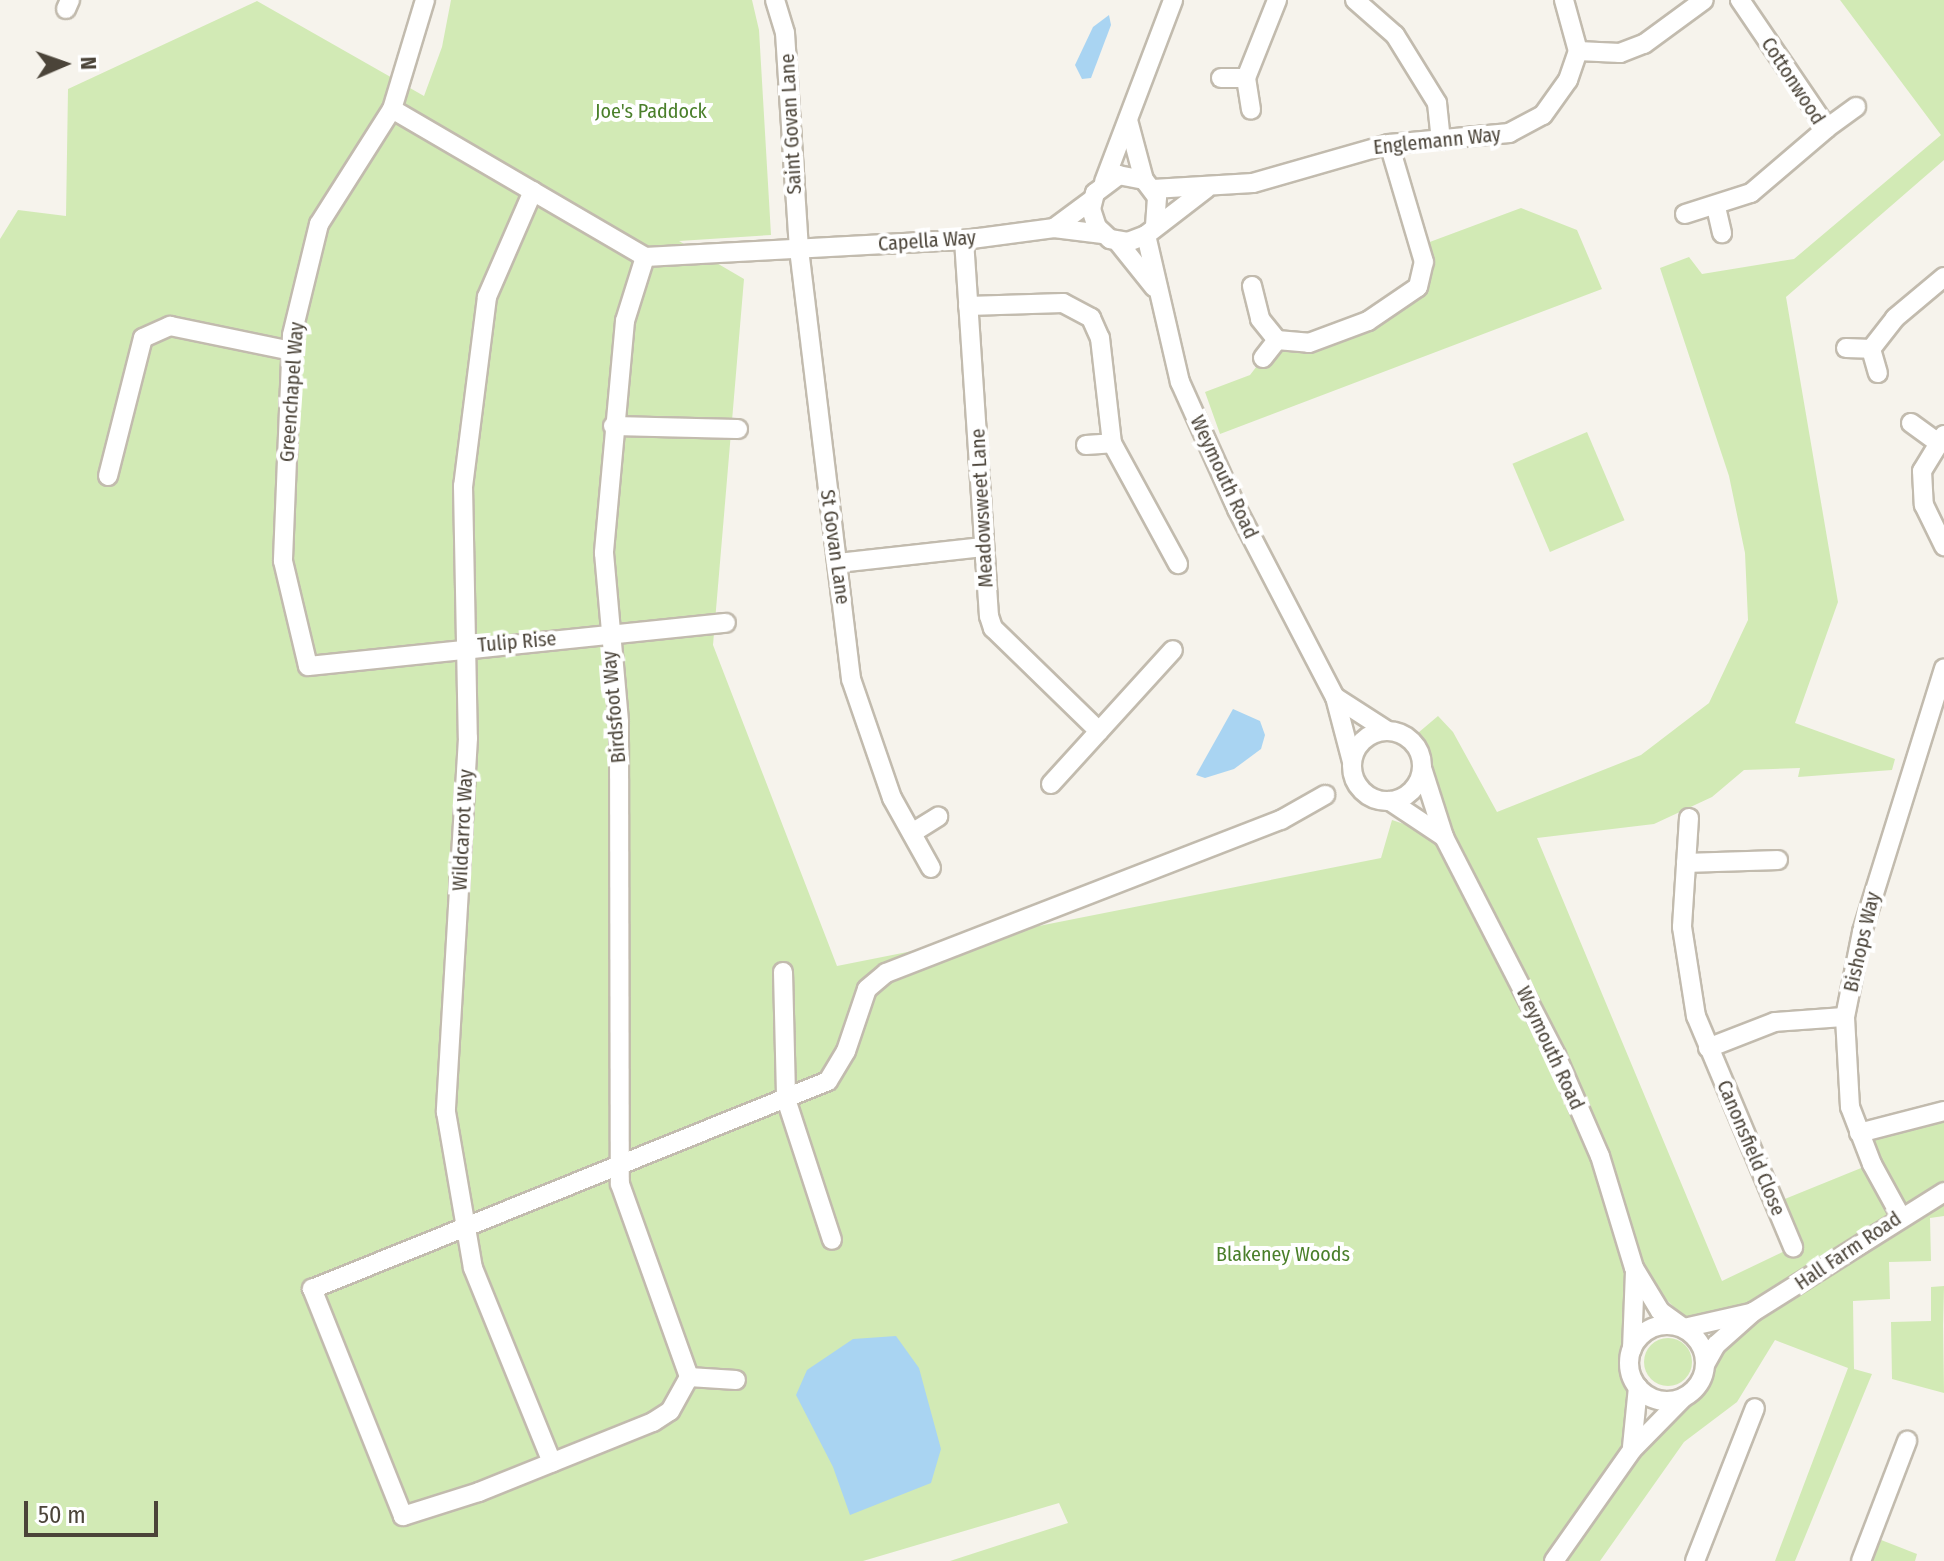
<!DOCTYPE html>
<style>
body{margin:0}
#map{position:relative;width:1944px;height:1561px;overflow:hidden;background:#f6f3ec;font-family:"Fira Sans Condensed",sans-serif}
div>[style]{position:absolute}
.green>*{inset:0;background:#d2eab5;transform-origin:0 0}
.round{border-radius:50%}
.water>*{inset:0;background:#a9d4f2}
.roads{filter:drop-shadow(2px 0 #c2bbae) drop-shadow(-2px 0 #c2bbae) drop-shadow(0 2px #c2bbae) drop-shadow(0 -2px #c2bbae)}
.minor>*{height:18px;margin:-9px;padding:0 9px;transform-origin:9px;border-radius:9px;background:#fff}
.minor>.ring{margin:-9px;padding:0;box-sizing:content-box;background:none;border:18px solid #fff;border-radius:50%}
span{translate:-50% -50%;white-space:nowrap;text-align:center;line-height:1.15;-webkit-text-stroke:8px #fff;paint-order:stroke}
.street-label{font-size:20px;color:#4b4439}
.park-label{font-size:20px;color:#4a7f2a}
.north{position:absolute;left:24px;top:24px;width:80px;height:80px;-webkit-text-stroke:6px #fff;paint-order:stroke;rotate:88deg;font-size:22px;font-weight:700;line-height:32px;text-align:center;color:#4b4439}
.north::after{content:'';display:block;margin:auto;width:28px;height:36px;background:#4b4439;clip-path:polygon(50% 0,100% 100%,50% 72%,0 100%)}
.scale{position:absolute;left:24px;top:1501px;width:134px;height:36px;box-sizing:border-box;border:4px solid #4b4439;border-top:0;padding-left:10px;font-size:24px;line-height:28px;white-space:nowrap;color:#4b4439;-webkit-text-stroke:6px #fff;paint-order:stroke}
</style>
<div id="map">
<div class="green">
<i style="clip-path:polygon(evenodd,451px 0,752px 0,759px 30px,771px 235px,679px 241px,744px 279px,713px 645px,837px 966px,1381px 858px,1392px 820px,1443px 837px,1405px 744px,1438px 716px,1453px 732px,1497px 812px,1641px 755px,1709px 703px,1748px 620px,1745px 553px,1729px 476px,1660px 268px,1689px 257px,1702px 274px,1794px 259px,1941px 135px,1840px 0,1944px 0,1944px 160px,1786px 297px,1838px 602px,1795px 723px,1895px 759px,1892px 770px,1798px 777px,1800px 768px,1744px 770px,1712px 797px,1654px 824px,1537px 838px,1722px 1281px,1793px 1247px,1775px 1203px,1871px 1164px,1859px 1133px,1944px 1111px,1944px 1216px,1930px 1218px,1931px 1261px,1889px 1262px,1890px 1299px,1853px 1301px,1854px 1369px,1872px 1374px,1795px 1561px,1775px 1561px,1848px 1368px,1775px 1340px,1737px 1402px,1684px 1442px,1600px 1561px,950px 1561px,1068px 1523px,1059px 1503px,863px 1561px,0 1561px,0 239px,18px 210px,66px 216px,68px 89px,257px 1px,424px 96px,442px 47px,451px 0,1635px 1269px,1680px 1313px,1699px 1323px,1752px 1313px,1712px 1349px,1707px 1376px,1691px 1395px,1633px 1447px,1649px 1400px,1638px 1387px,1628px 1348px,1635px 1269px)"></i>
<i style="clip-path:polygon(1521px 208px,1577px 230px,1602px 289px,1220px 434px,1205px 392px,1250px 375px,1277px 340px,1309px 343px,1418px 287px,1419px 246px)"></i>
<i style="left:1587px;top:432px;width:96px;height:81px;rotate:67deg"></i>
<i style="clip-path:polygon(1944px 1286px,1943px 1325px,1944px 1393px,1892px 1379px,1891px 1322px,1931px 1321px,1931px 1287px)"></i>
<i class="round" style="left:1644px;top:1338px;width:48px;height:48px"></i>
<i style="clip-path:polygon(1871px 1536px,1917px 1554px,1915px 1561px,1861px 1561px)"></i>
</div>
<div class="water">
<i style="clip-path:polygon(1109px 15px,1111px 25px,1091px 78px,1082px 79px,1075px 65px,1093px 27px)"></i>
<i style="clip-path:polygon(1233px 709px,1260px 721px,1265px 735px,1261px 749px,1234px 769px,1205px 778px,1196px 775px)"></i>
<i style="clip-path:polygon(896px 1336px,919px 1368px,941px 1449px,931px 1483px,850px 1515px,833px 1467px,796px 1395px,807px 1370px,853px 1339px)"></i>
</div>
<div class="roads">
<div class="minor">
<i style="left:425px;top:0;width:114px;rotate:106.8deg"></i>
<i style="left:392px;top:109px;width:136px;rotate:122.4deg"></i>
<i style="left:319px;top:224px;width:114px;rotate:103.7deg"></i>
<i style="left:292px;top:335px;width:226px;rotate:92.3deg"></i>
<i style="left:283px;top:561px;width:108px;rotate:76.6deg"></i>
<i style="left:308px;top:666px;width:420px;rotate:-5.9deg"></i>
<i style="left:775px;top:0;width:34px;rotate:73deg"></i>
<i style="left:785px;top:33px;width:216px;rotate:86.3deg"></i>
<i style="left:799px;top:249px;width:433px;rotate:83.1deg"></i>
<i style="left:851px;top:679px;width:126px;rotate:71deg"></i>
<i style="left:892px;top:798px;width:80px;rotate:60.9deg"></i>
<i style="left:1355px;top:0;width:53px;rotate:41.2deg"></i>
<i style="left:1395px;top:35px;width:80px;rotate:58.3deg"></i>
<i style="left:1437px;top:103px;width:37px;rotate:84deg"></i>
<i style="left:66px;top:9px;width:10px;rotate:-66deg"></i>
<i style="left:1578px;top:51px;width:42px;rotate:2.7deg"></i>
<i style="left:1620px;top:53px;width:26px;rotate:-21deg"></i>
<i style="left:1644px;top:44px;width:74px;rotate:-36.3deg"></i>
<i style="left:1221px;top:78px;width:25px"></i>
<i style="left:1246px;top:78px;width:84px;rotate:-68.3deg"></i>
<i style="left:1246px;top:78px;width:32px;rotate:81deg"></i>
<i style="left:392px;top:109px;width:293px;rotate:30.3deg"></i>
<i style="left:645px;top:257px;width:319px;rotate:-3.1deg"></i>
<i style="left:964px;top:240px;width:91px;rotate:-7.6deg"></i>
<i style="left:1054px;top:228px;width:49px;rotate:7deg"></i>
<i style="left:1128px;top:120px;width:62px;rotate:75.1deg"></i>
<i style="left:1827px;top:128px;width:36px;rotate:-36deg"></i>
<i style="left:1104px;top:182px;width:195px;rotate:-69.2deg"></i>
<i style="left:1153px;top:189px;width:100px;rotate:-3.4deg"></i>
<i style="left:1253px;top:183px;width:141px;rotate:-16deg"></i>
<i style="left:1389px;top:144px;width:121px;rotate:-5.2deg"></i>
<i style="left:1509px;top:133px;width:38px;rotate:-28deg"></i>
<i style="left:1543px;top:115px;width:43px;rotate:-54.5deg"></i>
<i style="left:1568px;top:80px;width:31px;rotate:-71deg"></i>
<i style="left:1578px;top:51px;width:53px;rotate:-105.4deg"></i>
<i style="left:533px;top:191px;width:116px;rotate:113.5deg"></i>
<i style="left:487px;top:297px;width:191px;rotate:97.2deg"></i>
<i style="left:463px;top:486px;width:252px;rotate:88.9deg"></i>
<i style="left:468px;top:738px;width:375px;rotate:93.4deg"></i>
<i style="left:446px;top:1112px;width:158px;rotate:80.2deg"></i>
<i style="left:473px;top:1268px;width:210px;rotate:67.9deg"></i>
<i style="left:1716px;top:207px;width:27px;rotate:77deg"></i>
<i style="left:1685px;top:214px;width:69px;rotate:-17.7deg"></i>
<i style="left:1751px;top:193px;width:100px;rotate:-40.5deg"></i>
<i style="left:1827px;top:128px;width:155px;rotate:-124.2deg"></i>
<i style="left:1155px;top:226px;width:29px;rotate:-86deg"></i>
<i style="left:1157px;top:197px;width:21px;rotate:-127deg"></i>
<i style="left:1144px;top:180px;width:25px;rotate:-169deg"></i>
<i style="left:1119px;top:175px;width:30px;rotate:143deg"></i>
<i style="left:1095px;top:193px;width:16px;rotate:104deg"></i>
<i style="left:1091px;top:209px;width:19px;rotate:72deg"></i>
<i style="left:1097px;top:227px;width:18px;rotate:43deg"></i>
<i style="left:1110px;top:239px;width:18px;rotate:9deg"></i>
<i style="left:1128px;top:242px;width:19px;rotate:-21deg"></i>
<i style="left:1146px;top:235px;width:76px;rotate:-37.5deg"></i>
<i style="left:1054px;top:228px;width:47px;rotate:-36.4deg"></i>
<i style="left:1146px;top:235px;width:151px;rotate:77deg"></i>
<i style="left:1180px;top:382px;width:139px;rotate:65.8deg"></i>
<i style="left:1237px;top:509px;width:212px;rotate:62.5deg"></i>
<i style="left:1335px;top:697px;width:67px;rotate:75.3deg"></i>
<i style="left:964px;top:240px;width:377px;rotate:86.2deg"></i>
<i style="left:989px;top:616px;width:13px;rotate:72deg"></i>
<i style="left:993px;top:628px;width:148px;rotate:44.2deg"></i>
<i style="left:1118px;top:242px;width:58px;rotate:51.3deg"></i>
<i style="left:645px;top:257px;width:67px;rotate:107.4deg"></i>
<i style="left:625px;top:321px;width:233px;rotate:95.2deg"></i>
<i style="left:604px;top:553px;width:170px;rotate:84.9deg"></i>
<i style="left:619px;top:722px;width:462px;rotate:89.9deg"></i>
<i style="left:620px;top:1184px;width:205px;rotate:70.3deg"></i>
<i style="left:689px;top:1377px;width:47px;rotate:3.7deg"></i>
<i style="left:1252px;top:286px;width:34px;rotate:76deg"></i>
<i style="left:1260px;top:319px;width:27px;rotate:51deg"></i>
<i style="left:1277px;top:340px;width:32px;rotate:5deg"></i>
<i style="left:1309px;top:343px;width:63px;rotate:-20.4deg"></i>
<i style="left:1368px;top:321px;width:60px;rotate:-34.2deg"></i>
<i style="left:1418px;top:287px;width:26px;rotate:-77deg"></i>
<i style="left:1424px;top:262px;width:123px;rotate:-106.5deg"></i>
<i style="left:968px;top:306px;width:95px;rotate:-1.8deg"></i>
<i style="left:1063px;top:303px;width:32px;rotate:28deg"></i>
<i style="left:1091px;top:318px;width:22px;rotate:66deg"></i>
<i style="left:1100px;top:338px;width:106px;rotate:83.5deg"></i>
<i style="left:1112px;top:443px;width:138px;rotate:61.4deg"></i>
<i style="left:1846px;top:348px;width:25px;rotate:2deg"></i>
<i style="left:1871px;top:349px;width:39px;rotate:-52deg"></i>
<i style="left:1895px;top:318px;width:64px;rotate:-39.9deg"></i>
<i style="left:1871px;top:349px;width:25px;rotate:74deg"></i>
<i style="left:1263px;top:358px;width:23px;rotate:-52deg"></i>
<i style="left:1911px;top:423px;width:34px;rotate:36deg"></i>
<i style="left:613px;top:426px;width:125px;rotate:1.4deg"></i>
<i style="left:1944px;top:435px;width:42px;rotate:121.4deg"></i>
<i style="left:1922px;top:471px;width:34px;rotate:87deg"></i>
<i style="left:1924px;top:505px;width:46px;rotate:64deg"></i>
<i style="left:1086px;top:445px;width:26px;rotate:-4deg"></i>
<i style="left:108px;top:476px;width:142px;rotate:-75.8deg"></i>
<i style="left:143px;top:338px;width:30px;rotate:-24deg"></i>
<i style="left:170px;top:326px;width:125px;rotate:11.6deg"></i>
<i style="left:838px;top:563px;width:146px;rotate:-6.3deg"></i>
<i style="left:1335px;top:697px;width:61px;rotate:32.9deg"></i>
<i class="ring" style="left:1352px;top:731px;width:52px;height:52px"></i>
<i style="left:1423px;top:771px;width:69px;rotate:72.3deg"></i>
<i style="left:1444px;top:837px;width:245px;rotate:62.8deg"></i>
<i style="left:1556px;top:1055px;width:110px;rotate:66.5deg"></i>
<i style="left:1600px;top:1156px;width:117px;rotate:73.1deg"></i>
<i style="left:1634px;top:1268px;width:50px;rotate:58.8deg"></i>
<i style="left:1660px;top:1311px;width:27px;rotate:36deg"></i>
<i style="left:1051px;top:784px;width:181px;rotate:-47.7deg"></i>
<i style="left:1390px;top:801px;width:65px;rotate:33.7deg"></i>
<i style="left:1689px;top:818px;width:109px;rotate:93.7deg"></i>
<i style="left:1682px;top:927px;width:90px;rotate:81.1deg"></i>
<i style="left:1696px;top:1016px;width:251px;rotate:67.2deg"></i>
<i style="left:912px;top:833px;width:31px;rotate:-32deg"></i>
<i style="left:1686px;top:863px;width:92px;rotate:-1.9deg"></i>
<i style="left:783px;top:972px;width:127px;rotate:88.6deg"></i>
<i style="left:786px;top:1099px;width:148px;rotate:71.9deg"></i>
<i style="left:1708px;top:1048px;width:72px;rotate:-21.2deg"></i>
<i style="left:1775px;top:1022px;width:70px;rotate:-4.1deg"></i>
<i style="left:1859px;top:1133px;width:88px;rotate:-14.5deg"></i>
<i style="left:1900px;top:1215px;width:58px;rotate:-118.8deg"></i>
<i style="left:1872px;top:1164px;width:61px;rotate:-111.1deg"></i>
<i style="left:1850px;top:1107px;width:90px;rotate:-93.2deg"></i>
<i style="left:1845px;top:1017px;width:87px;rotate:-78.7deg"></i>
<i style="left:1862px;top:932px;width:276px;rotate:-72.7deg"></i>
<i class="ring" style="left:1629px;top:1325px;width:58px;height:58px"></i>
<i style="left:1684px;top:1328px;width:68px;rotate:-12.8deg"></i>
<i style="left:1632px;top:1349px;width:78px;rotate:-87.8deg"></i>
<i style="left:1706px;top:1363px;width:21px;rotate:-61deg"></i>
<i style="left:1716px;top:1345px;width:50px;rotate:-41.7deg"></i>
<i style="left:1753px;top:1312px;width:226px;rotate:-32.1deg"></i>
<i style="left:689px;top:1377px;width:39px;rotate:119deg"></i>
<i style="left:670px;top:1411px;width:20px;rotate:147deg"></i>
<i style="left:653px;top:1422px;width:188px;rotate:158.1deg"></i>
<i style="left:479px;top:1492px;width:80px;rotate:162.5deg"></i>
<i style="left:403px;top:1516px;width:245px;rotate:-111.8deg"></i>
<i style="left:312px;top:1289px;width:556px;rotate:-21.95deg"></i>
<i style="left:828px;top:1081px;width:35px;rotate:-59deg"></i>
<i style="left:846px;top:1051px;width:65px;rotate:-71.3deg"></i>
<i style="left:867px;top:989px;width:25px;rotate:-40deg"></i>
<i style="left:886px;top:973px;width:424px;rotate:-21.2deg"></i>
<i style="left:1281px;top:820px;width:51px;rotate:-29.6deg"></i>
<i style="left:1632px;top:1447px;width:60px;rotate:-84.3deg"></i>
<i style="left:1554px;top:1561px;width:136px;rotate:-54.9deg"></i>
<i style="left:1632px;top:1450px;width:73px;rotate:-45.6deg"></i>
<i style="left:1695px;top:1561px;width:164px;rotate:-68.6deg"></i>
<i style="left:1861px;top:1561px;width:129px;rotate:-69deg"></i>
</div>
</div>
<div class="street-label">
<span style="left:1793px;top:81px;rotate:57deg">Cottonwood</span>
<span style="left:791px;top:124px;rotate:-93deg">Saint Govan Lane</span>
<span style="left:1437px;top:141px;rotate:-6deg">Englemann Way</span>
<span style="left:927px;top:241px;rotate:-4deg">Capella Way</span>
<span style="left:292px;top:392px;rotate:-86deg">Greenchapel Way</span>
<span style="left:1224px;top:477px;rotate:65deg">Weymouth Road</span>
<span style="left:982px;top:508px;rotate:-93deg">Meadowsweet Lane</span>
<span style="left:835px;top:547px;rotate:82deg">St Govan Lane</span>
<span style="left:517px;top:642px;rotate:-5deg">Tulip Rise</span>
<span style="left:614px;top:707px;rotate:-95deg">Birdsfoot Way</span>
<span style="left:463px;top:830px;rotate:-87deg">Wildcarrot Way</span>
<span style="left:1862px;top:942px;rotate:-77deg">Bishops Way</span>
<span style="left:1550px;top:1048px;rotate:65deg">Weymouth Road</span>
<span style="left:1751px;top:1148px;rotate:67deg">Canonsfield Close</span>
<span style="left:1848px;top:1251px;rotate:-34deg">Hall Farm Road</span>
</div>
<div class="park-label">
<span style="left:651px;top:111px">Joe's Paddock</span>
<span style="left:1283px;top:1254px">Blakeney Woods</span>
</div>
<div class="north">N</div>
<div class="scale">50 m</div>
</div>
